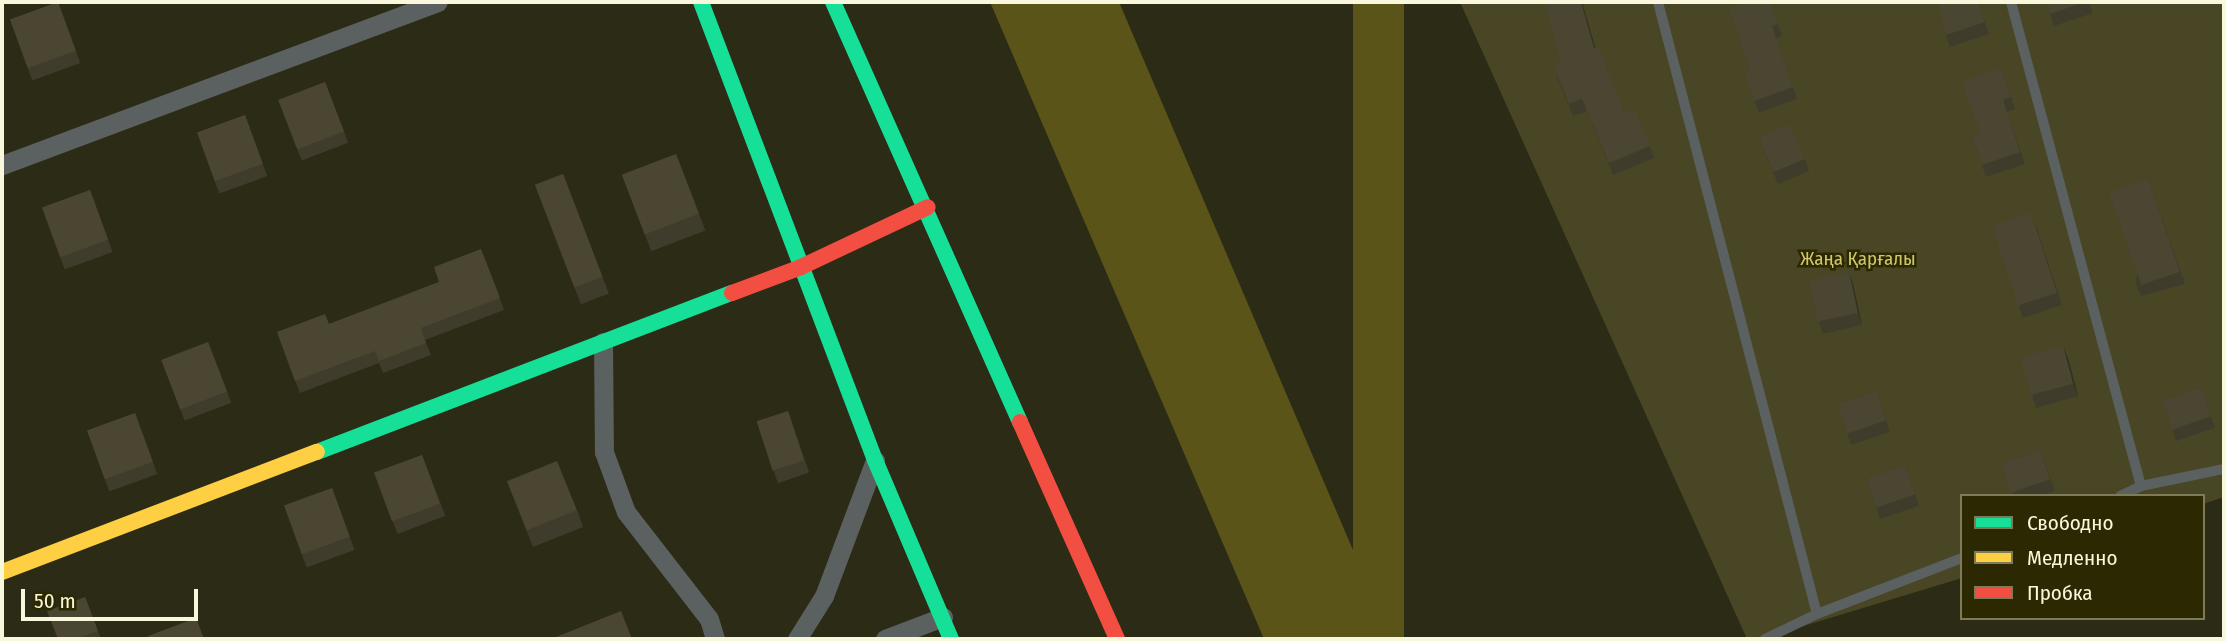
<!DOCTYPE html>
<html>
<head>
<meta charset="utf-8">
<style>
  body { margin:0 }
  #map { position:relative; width:2226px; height:641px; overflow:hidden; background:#2c2b16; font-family:"Fira Sans Condensed",sans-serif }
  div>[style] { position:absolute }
  .green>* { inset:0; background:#494625 }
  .forest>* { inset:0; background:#5a5419; transform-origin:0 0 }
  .lane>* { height:10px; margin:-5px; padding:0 5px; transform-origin:5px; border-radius:5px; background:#5a6160 }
  .street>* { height:19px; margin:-9.5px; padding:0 9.5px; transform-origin:9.5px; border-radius:9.5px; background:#5a6160 }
  .fast>* { height:16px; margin:-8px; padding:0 8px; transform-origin:8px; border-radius:8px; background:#16e098 }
  .slow>* { height:16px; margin:-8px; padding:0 8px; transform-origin:8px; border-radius:8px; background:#ffcf43 }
  .jam>* { height:16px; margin:-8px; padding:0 8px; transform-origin:8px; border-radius:8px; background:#f24e42 }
  .wall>* { inset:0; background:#403c2b; transform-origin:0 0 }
  .shaded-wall>* { inset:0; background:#343123 }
  .building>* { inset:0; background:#4a4632; transform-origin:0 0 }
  span { translate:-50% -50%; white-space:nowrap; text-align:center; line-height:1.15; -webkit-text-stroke:5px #2c2902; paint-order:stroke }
  .park-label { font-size:19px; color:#d0c76b }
  .frame { position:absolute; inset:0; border:4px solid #f9f7dc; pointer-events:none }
  .legend { position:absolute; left:1960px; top:494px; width:245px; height:126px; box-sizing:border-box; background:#2c2902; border:2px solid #7e7b59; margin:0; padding:9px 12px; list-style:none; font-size:21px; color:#f9f7dc }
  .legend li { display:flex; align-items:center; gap:14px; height:35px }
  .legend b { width:35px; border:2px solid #7e7b59 }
  .scale { position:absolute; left:21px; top:589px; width:177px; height:32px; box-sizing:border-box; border:4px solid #f9f7dc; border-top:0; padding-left:9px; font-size:21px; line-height:24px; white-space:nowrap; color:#f9f7dc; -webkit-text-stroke:5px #2c2902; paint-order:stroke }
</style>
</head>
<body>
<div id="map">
  <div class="green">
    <div style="clip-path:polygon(1460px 2px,2224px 2px,2224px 497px,2203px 504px,2203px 496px,1962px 496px,1962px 578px,1761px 639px,1747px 639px)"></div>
  </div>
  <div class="forest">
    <div style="clip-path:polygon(990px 2px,1119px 2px,1391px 639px,1264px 639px)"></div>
    <div style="left:1353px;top:2px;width:51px;height:697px"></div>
  </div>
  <div class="lane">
    <div style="left:1658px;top:2px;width:632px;rotate:75.44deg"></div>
    <div style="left:1817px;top:614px;width:155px;rotate:-21.1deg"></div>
    <div style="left:2011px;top:2px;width:501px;rotate:74.97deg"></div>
    <div style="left:2120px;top:496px;width:23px;rotate:-25deg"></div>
    <div style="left:2141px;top:486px;width:85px;rotate:-11.6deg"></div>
    <div style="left:1765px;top:639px;width:58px;rotate:-25.7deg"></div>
  </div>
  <div class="street">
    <div style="left:2px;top:165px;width:465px;rotate:-20.5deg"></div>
    <div style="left:603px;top:342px;width:110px;rotate:89.5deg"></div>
    <div style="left:604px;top:452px;width:64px;rotate:69.9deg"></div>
    <div style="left:626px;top:512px;width:135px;rotate:52.2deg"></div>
    <div style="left:709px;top:619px;width:21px;rotate:73deg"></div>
    <div style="left:797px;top:639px;width:51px;rotate:-57.9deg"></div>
    <div style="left:824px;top:596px;width:145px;rotate:-69.4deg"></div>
    <div style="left:885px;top:639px;width:62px;rotate:-20.8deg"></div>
  </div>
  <div class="fast">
    <div style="left:701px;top:2px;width:490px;rotate:69.2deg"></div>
    <div style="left:875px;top:460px;width:194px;rotate:67deg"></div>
    <div style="left:833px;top:2px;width:460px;rotate:66deg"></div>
    <div style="left:317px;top:452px;width:444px;rotate:-21deg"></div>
  </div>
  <div class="slow">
    <div style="left:2px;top:572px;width:337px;rotate:-20.9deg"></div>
  </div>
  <div class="jam">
    <div style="left:732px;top:293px;width:74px;rotate:-20.6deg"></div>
    <div style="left:801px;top:267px;width:140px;rotate:-25.3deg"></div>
    <div style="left:1020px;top:422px;width:238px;rotate:65.9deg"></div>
  </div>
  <div class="wall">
    <div style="left:58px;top:2px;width:65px;height:51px;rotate:70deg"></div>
    <div style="clip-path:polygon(1582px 2px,1595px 48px,1625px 114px,1650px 146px,1654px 158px,1613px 175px,1587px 111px,1573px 116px,1557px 77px,1561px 62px)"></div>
    <div style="clip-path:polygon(1770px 2px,1782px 36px,1776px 38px,1797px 99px,1759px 113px,1744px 72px,1750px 70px)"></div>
    <div style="clip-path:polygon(1978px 2px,1989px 34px,1950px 47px,1946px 35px)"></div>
    <div style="clip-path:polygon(2046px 2px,2089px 2px,2093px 13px,2054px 26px)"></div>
    <div style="clip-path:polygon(2001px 68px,2015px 109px,2007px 112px,2025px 164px,1986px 177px,1972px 136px,1980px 133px)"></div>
    <div style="left:325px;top:82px;width:65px;height:50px;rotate:69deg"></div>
    <div style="left:245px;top:115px;width:65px;height:51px;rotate:70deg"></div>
    <div style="clip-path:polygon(1759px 138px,1805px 159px,1809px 171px,1778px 184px)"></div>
    <div style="left:676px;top:154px;width:82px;height:58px;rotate:69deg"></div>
    <div style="left:563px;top:174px;width:128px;height:30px;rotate:69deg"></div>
    <div style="clip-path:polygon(2148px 179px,2185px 284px,2141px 296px,2136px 284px)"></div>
    <div style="left:90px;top:190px;width:66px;height:51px;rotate:70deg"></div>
    <div style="clip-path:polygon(2036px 225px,2062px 305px,2023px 318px,2019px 306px)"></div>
    <div style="clip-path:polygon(481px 249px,504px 310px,425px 340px,431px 355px,383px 373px,379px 363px,300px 393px,277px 332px,329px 324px,439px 282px)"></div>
    <div style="clip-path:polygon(1853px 284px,1862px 325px,1823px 334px,1819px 322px)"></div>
    <div style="left:208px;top:342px;width:65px;height:50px;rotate:69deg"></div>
    <div style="clip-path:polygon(2068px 358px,2078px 396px,2036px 408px,2032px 396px)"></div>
    <div style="left:2201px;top:387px;width:43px;height:41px;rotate:71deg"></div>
    <div style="left:1876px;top:391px;width:43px;height:41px;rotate:71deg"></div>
    <div style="left:788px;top:411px;width:65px;height:33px;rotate:71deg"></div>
    <div style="left:135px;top:413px;width:65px;height:51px;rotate:70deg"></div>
    <div style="clip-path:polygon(2040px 450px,2055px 491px,2040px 496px,2013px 496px,2001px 463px)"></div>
    <div style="left:422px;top:455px;width:65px;height:51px;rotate:69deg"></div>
    <div style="left:1905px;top:465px;width:43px;height:41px;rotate:71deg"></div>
    <div style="clip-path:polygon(507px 481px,577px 510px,583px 527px,533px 547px)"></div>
    <div style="left:332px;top:488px;width:66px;height:51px;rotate:70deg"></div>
    <div style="clip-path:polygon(85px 597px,101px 639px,58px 639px)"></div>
  </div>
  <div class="shaded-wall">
    <div style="clip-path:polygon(1581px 2px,1582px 2px,1599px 60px,1594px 48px)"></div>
    <div style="clip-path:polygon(1849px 272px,1853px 284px,1862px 325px,1858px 313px)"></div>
    <div style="clip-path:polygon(2063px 346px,2068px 358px,2078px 396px,2073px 384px)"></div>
  </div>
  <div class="building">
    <div style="left:58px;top:2px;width:52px;height:51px;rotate:70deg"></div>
    <div style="clip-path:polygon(1544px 2px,1581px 2px,1594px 48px,1598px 47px,1625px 114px,1635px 109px,1650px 146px,1609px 163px,1582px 99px,1569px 104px,1553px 65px,1561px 62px)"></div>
    <div style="clip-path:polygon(1748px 2px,1770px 2px,1778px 24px,1772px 26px,1793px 87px,1754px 101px,1744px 72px,1750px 70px,1729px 8px)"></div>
    <div style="clip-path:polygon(1938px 2px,1978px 2px,1985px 22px,1946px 35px)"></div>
    <div style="clip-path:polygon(2046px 2px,2085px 2px,2050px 14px)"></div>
    <div style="clip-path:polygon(2001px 68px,2011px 97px,2003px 100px,2020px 152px,1982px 165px,1972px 136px,1980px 133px,1962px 82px)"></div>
    <div style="left:325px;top:82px;width:53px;height:50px;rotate:69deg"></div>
    <div style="left:245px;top:115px;width:52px;height:51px;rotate:70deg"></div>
    <div style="left:1790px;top:124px;width:38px;height:34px;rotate:67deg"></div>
    <div style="left:676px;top:154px;width:64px;height:58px;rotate:69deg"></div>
    <div style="left:563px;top:174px;width:110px;height:30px;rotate:69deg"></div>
    <div style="left:2148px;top:179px;width:98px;height:41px;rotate:71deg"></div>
    <div style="left:90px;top:190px;width:53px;height:51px;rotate:70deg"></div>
    <div style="left:2031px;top:213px;width:84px;height:41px;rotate:72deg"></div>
    <div style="clip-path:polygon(481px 249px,500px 298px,421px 328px,426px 343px,379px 361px,375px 351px,295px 381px,277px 332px,325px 314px,329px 324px,439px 282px,434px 267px)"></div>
    <div style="left:1849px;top:272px;width:42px;height:41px;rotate:78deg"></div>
    <div style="left:208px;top:342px;width:53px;height:50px;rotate:69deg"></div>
    <div style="left:2063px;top:346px;width:39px;height:44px;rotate:75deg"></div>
    <div style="left:2201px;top:387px;width:31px;height:41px;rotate:71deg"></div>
    <div style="left:1876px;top:391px;width:31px;height:41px;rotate:71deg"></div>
    <div style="left:788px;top:411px;width:52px;height:33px;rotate:72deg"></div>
    <div style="left:135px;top:413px;width:52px;height:51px;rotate:70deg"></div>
    <div style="left:2040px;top:450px;width:31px;height:41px;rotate:71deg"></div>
    <div style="left:422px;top:455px;width:52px;height:51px;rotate:70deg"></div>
    <div style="left:557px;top:461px;width:53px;height:54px;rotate:68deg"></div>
    <div style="left:1905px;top:465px;width:31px;height:41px;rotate:71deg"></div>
    <div style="left:332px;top:488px;width:52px;height:51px;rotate:70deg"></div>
    <div style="clip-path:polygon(85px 597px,98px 631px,76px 639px,58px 639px,47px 611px)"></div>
    <div style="clip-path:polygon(621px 611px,632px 639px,551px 639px)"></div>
    <div style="clip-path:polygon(196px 618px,204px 639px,149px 639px,148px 636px)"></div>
  </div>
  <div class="park-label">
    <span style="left:1858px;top:259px">Жаңа Қарғалы</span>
  </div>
  <div class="frame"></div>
  <ul class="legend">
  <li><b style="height:9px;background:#16e098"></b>Свободно</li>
  <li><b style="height:9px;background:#ffcf43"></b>Медленно</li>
  <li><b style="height:9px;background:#f24e42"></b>Пробка</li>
  </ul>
  <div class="scale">50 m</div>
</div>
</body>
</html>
